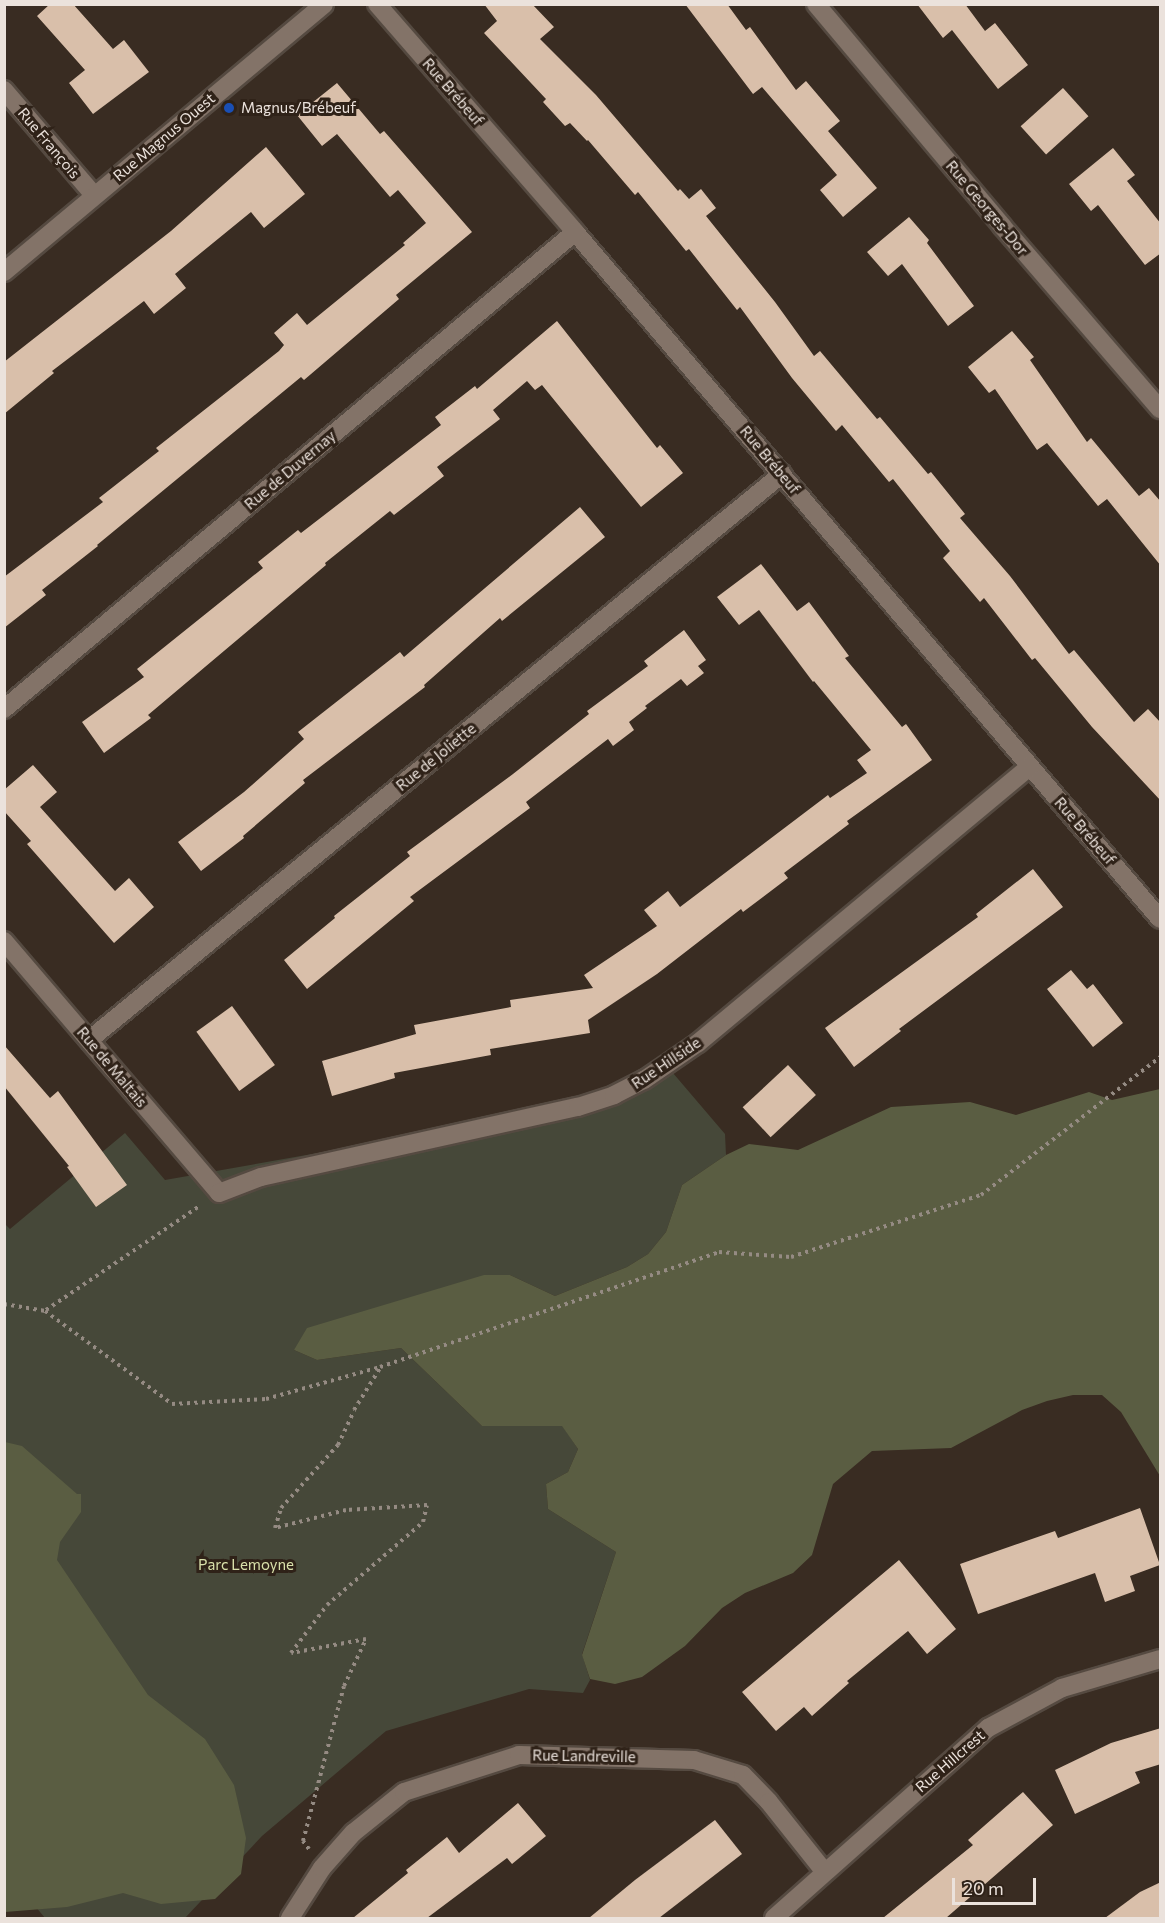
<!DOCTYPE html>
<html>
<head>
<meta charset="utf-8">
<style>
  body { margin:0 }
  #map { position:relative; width:1165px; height:1923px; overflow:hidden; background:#392c22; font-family:Commissioner,sans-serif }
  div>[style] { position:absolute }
  .green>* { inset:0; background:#464839 }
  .forest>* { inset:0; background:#5a5d42 }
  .building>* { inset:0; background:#d9bfaa; transform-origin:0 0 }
  .path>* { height:4px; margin-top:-2px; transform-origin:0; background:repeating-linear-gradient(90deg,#958b83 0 3px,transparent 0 7.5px) }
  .roads { filter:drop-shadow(2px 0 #554a41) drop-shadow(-2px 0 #554a41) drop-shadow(0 2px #554a41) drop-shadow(0 -2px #554a41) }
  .minor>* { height:18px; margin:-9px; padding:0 9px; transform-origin:9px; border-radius:9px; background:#837368 }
  .dots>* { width:16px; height:16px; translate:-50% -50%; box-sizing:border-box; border:3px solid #2f2218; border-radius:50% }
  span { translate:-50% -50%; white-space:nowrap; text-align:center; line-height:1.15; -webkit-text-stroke:6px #2f2218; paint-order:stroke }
  .street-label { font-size:15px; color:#ebe2dc }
  .poi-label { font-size:15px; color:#ebe2dc }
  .left { translate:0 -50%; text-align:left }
  .park-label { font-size:15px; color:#d9e0aa }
  .frame { position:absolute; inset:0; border:6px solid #ebe2dc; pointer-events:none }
  .scale { position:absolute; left:952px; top:1878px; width:84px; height:27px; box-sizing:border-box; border:3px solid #ebe2dc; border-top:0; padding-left:8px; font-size:18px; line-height:21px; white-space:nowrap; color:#ebe2dc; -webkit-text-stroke:4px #2f2218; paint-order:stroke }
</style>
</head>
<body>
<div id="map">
  <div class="green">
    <div style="clip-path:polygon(667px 1066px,725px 1134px,726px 1155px,682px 1185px,666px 1232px,648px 1254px,627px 1267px,555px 1296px,510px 1275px,294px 1350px,317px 1360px,401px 1348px,482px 1426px,562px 1425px,578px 1449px,568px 1472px,546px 1484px,548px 1509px,616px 1552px,582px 1654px,590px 1680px,583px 1693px,529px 1689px,386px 1731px,262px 1836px,185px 1918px,45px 1918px,5px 1870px,4px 1223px,10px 1229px,125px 1133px,165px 1180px,578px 1107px)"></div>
  </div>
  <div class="forest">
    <div style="clip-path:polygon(1160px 1089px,1160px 1476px,1121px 1412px,1102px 1395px,1073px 1395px,1047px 1401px,1022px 1410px,951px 1448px,872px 1451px,833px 1484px,812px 1555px,793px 1573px,745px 1593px,722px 1608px,685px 1646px,642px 1677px,615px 1684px,590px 1679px,582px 1655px,616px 1552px,548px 1509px,546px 1484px,568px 1472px,578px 1449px,562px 1426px,482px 1426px,401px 1348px,317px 1360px,294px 1350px,307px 1328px,484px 1275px,510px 1275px,555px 1296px,627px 1267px,648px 1254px,666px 1232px,682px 1185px,726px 1155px,749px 1144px,798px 1150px,891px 1107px,970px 1102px,1016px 1115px,1089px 1092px,1112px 1100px)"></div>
    <div style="clip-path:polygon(5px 1442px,22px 1446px,77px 1494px,81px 1494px,81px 1512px,60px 1542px,57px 1560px,148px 1695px,205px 1739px,234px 1785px,246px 1838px,241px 1874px,215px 1899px,161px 1904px,123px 1893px,67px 1907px,5px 1912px)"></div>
  </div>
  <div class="building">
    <div style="clip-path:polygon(50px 4px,73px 4px,113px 49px,124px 40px,149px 72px,93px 114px,69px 83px,85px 70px,37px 16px)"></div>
    <div style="clip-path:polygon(484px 4px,532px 4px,554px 27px,540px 39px,596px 95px,678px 191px,680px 189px,689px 199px,701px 189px,716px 208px,706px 216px,775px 302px,814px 356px,820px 351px,877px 419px,880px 417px,928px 474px,931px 472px,965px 514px,960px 518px,1010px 576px,1069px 654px,1074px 650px,1134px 722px,1148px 709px,1161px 723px,1161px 801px,1092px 727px,1035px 658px,1032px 660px,984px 598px,980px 602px,943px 558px,950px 551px,893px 479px,889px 482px,842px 425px,836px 431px,792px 378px,740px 307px,737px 310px,689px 249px,686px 251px,638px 192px,635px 195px,588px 140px,587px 141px,570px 123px,565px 126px,543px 102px,546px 99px,484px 33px,497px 21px)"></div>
    <div style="clip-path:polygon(685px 4px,727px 4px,746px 30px,750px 27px,796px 90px,806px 81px,840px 121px,828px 131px,877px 188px,843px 217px,820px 190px,837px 175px,762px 87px,753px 94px)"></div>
    <div style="clip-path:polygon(917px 4px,965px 4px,985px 31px,995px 23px,1028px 65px,998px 89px,952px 30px,943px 38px)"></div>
    <div style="clip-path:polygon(337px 83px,380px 134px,384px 131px,472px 232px,396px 295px,399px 299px,304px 380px,301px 377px,97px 545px,98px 546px,42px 590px,46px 595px,4px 628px,4px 577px,103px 502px,99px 498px,159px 451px,156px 448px,279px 351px,284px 345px,274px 333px,297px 313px,307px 325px,405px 245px,403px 243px,426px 223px,398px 190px,390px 197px,337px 134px,322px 146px,297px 115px)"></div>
    <div style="left:1063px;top:88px;width:38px;height:57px;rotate:48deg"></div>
    <div style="clip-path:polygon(266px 147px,305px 194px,264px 228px,251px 212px,175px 274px,186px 288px,154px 314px,144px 301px,52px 371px,54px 373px,4px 414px,4px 362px,171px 231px)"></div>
    <div style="clip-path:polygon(1113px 148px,1135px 175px,1127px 181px,1161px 224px,1161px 253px,1145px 265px,1098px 205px,1091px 211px,1069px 184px)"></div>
    <div style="clip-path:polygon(909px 217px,929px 240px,927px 243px,974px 306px,948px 326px,902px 264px,888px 276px,867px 252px)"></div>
    <div style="clip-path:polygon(557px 321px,657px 448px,660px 445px,683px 473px,641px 507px,542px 385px,535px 390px,527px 381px,493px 410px,500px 419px,437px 467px,444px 476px,394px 515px,390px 511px,325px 563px,326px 565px,148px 715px,151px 718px,104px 753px,82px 722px,144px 677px,137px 669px,263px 568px,258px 562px,298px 530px,301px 533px,441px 425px,435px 417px,475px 386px,477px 389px)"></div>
    <div style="clip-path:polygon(1012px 331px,1034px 357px,1030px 360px,1087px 442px,1091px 438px,1139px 496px,1149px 488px,1161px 502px,1161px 566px,1107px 499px,1098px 506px,1047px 443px,1037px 450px,995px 389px,989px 393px,968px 367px)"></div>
    <div style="clip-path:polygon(580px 507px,605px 537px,502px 621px,500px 618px,424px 685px,425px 687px,303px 780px,305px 783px,243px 836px,244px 838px,201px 871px,178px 842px,244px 792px,304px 739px,298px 732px,400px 652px,404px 657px)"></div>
    <div style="clip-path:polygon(761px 564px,797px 611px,809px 602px,849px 656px,845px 658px,902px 727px,906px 724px,932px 760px,847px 821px,849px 824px,784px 873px,788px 878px,743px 912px,741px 909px,657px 974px,588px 1020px,590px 1033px,490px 1049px,491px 1055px,394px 1073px,395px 1078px,332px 1096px,322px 1061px,416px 1034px,414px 1025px,511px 1007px,510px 1000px,593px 988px,584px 975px,657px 926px,644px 910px,668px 891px,680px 907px,828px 795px,830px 798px,867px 773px,857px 760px,871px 750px,814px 681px,813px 682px,759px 610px,739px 625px,717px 597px)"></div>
    <div style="clip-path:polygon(684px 630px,706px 660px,698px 666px,704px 673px,687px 686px,681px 679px,645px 706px,647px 708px,629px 722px,634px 730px,613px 746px,608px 739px,526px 802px,530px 808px,410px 897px,414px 901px,307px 989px,284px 960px,335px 918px,334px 916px,410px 856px,407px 852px,513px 774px,589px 714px,587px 711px,648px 666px,644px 661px)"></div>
    <div style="clip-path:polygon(33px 765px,57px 792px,40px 807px,115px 891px,129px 878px,154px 907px,114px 943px,27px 844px,31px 841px,4px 811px,4px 790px)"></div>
    <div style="clip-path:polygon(1033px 869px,1063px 907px,899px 1029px,901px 1031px,854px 1067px,825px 1028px,978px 917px,976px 914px)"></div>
    <div style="clip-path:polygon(1071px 970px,1087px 989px,1093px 984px,1123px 1023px,1093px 1047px,1047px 989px)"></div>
    <div style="left:232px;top:1006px;width:73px;height:44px;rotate:54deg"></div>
    <div style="clip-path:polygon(4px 1045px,50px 1098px,58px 1091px,127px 1185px,96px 1207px,67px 1167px,69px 1166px,4px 1086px)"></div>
    <div style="left:788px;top:1065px;width:41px;height:62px;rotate:47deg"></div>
    <div style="clip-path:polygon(1140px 1508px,1160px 1565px,1130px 1576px,1135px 1591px,1105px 1602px,1095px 1573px,978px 1614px,960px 1564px,1055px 1531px,1058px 1538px)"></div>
    <div style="clip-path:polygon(899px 1560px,956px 1629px,927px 1654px,908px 1631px,847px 1681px,849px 1683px,812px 1716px,804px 1707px,776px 1731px,742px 1692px)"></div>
    <div style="clip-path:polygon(1161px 1728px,1161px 1764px,1135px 1772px,1140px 1783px,1075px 1814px,1055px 1770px,1111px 1743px)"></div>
    <div style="clip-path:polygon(1023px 1792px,1053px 1825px,946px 1918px,883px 1918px,973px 1845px,968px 1840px)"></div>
    <div style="clip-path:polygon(518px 1803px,546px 1836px,512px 1864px,507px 1858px,427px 1918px,353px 1918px,408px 1873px,406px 1870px,447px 1837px,459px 1853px)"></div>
    <div style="clip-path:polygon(715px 1820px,742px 1854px,659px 1918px,589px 1918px,635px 1880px)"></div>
    <div style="clip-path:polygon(1161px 1882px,1161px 1918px,1105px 1918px,1140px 1892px)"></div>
  </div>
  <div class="path">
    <div style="left:4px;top:1304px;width:42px;rotate:9.7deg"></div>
    <div style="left:45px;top:1311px;width:157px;rotate:36.2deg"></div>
    <div style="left:172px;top:1404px;width:94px;rotate:-3deg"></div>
    <div style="left:266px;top:1399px;width:118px;rotate:-15.7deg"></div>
    <div style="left:380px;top:1367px;width:358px;rotate:-18.7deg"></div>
    <div style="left:719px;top:1252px;width:72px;rotate:4deg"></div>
    <div style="left:791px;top:1257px;width:200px;rotate:-18.1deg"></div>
    <div style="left:981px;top:1195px;width:226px;rotate:-37.6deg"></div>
    <div style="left:46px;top:1310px;width:187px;rotate:-34.1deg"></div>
    <div style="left:309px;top:1849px;width:10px;rotate:-127deg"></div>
    <div style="left:303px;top:1841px;width:160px;rotate:-75.2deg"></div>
    <div style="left:344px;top:1686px;width:52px;rotate:-64.9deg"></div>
    <div style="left:366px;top:1639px;width:76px;rotate:169.4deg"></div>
    <div style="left:291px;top:1653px;width:60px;rotate:-53.1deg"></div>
    <div style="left:327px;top:1605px;width:127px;rotate:-40.8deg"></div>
    <div style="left:423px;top:1522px;width:17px;rotate:-77deg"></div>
    <div style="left:427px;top:1505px;width:81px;rotate:176.5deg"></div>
    <div style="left:346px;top:1510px;width:73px;rotate:165.8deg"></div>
    <div style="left:275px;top:1528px;width:21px;rotate:-73deg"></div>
    <div style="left:281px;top:1508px;width:85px;rotate:-47.9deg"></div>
    <div style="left:338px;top:1445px;width:38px;rotate:-65deg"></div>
    <div style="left:354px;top:1410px;width:49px;rotate:-58.2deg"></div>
  </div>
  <div class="roads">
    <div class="minor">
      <div style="left:377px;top:4px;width:302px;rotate:49deg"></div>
      <div style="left:575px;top:232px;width:902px;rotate:49.58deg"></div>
      <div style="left:816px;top:4px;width:290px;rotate:50deg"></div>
      <div style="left:1002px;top:226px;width:242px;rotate:49.2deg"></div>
      <div style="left:4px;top:90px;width:138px;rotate:49.4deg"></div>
      <div style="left:4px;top:272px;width:417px;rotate:-39.9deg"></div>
      <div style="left:4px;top:709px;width:744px;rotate:-39.87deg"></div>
      <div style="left:4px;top:941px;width:331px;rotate:49.5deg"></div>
      <div style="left:219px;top:1193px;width:45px;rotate:-20.9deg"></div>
      <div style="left:261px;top:1177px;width:325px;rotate:-12.5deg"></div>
      <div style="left:578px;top:1107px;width:38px;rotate:-18deg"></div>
      <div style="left:614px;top:1095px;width:34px;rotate:-27deg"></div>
      <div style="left:644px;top:1080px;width:65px;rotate:-34.4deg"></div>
      <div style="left:698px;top:1043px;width:432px;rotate:-39.8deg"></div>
      <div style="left:89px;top:1040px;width:895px;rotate:-39.24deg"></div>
      <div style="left:290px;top:1918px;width:59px;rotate:-57.4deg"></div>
      <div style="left:322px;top:1868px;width:47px;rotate:-48.5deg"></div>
      <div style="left:353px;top:1833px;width:65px;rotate:-38.8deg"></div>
      <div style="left:404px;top:1792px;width:121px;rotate:-17.8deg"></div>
      <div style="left:519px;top:1755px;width:175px;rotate:1.6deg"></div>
      <div style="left:694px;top:1760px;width:51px;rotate:17deg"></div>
      <div style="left:743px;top:1775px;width:37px;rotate:46deg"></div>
      <div style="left:769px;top:1802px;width:88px;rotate:51.4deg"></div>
      <div style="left:774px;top:1918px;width:286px;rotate:-41.6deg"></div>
      <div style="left:988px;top:1728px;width:84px;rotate:-28.4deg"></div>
      <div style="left:1062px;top:1688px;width:102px;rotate:-16.5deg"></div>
    </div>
  </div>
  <div class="dots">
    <div style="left:229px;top:108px;background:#1a4fb4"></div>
  </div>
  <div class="street-label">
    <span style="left:453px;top:92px;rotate:49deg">Rue Brébeuf</span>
    <span style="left:164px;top:137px;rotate:-40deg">Rue Magnus Ouest</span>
    <span style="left:49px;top:143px;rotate:50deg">Rue François</span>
    <span style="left:987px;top:208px;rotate:50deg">Rue Georges-Dor</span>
    <span style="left:770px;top:460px;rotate:50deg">Rue Brébeuf</span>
    <span style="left:290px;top:470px;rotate:-40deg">Rue de Duvernay</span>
    <span style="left:436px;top:757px;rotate:-39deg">Rue de Joliette</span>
    <span style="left:1085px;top:831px;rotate:49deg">Rue Brébeuf</span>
    <span style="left:666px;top:1063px;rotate:-34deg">Rue Hillside</span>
    <span style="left:112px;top:1067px;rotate:50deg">Rue de Maltais</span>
    <span style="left:584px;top:1756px;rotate:1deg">Rue Landreville</span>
    <span style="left:950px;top:1761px;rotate:-41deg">Rue Hillcrest</span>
  </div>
  <div class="poi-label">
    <span class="left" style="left:241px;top:108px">Magnus/Brébeuf</span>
  </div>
  <div class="park-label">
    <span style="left:246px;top:1565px">Parc Lemoyne</span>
  </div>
  <div class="frame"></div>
  <div class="scale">20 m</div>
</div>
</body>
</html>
